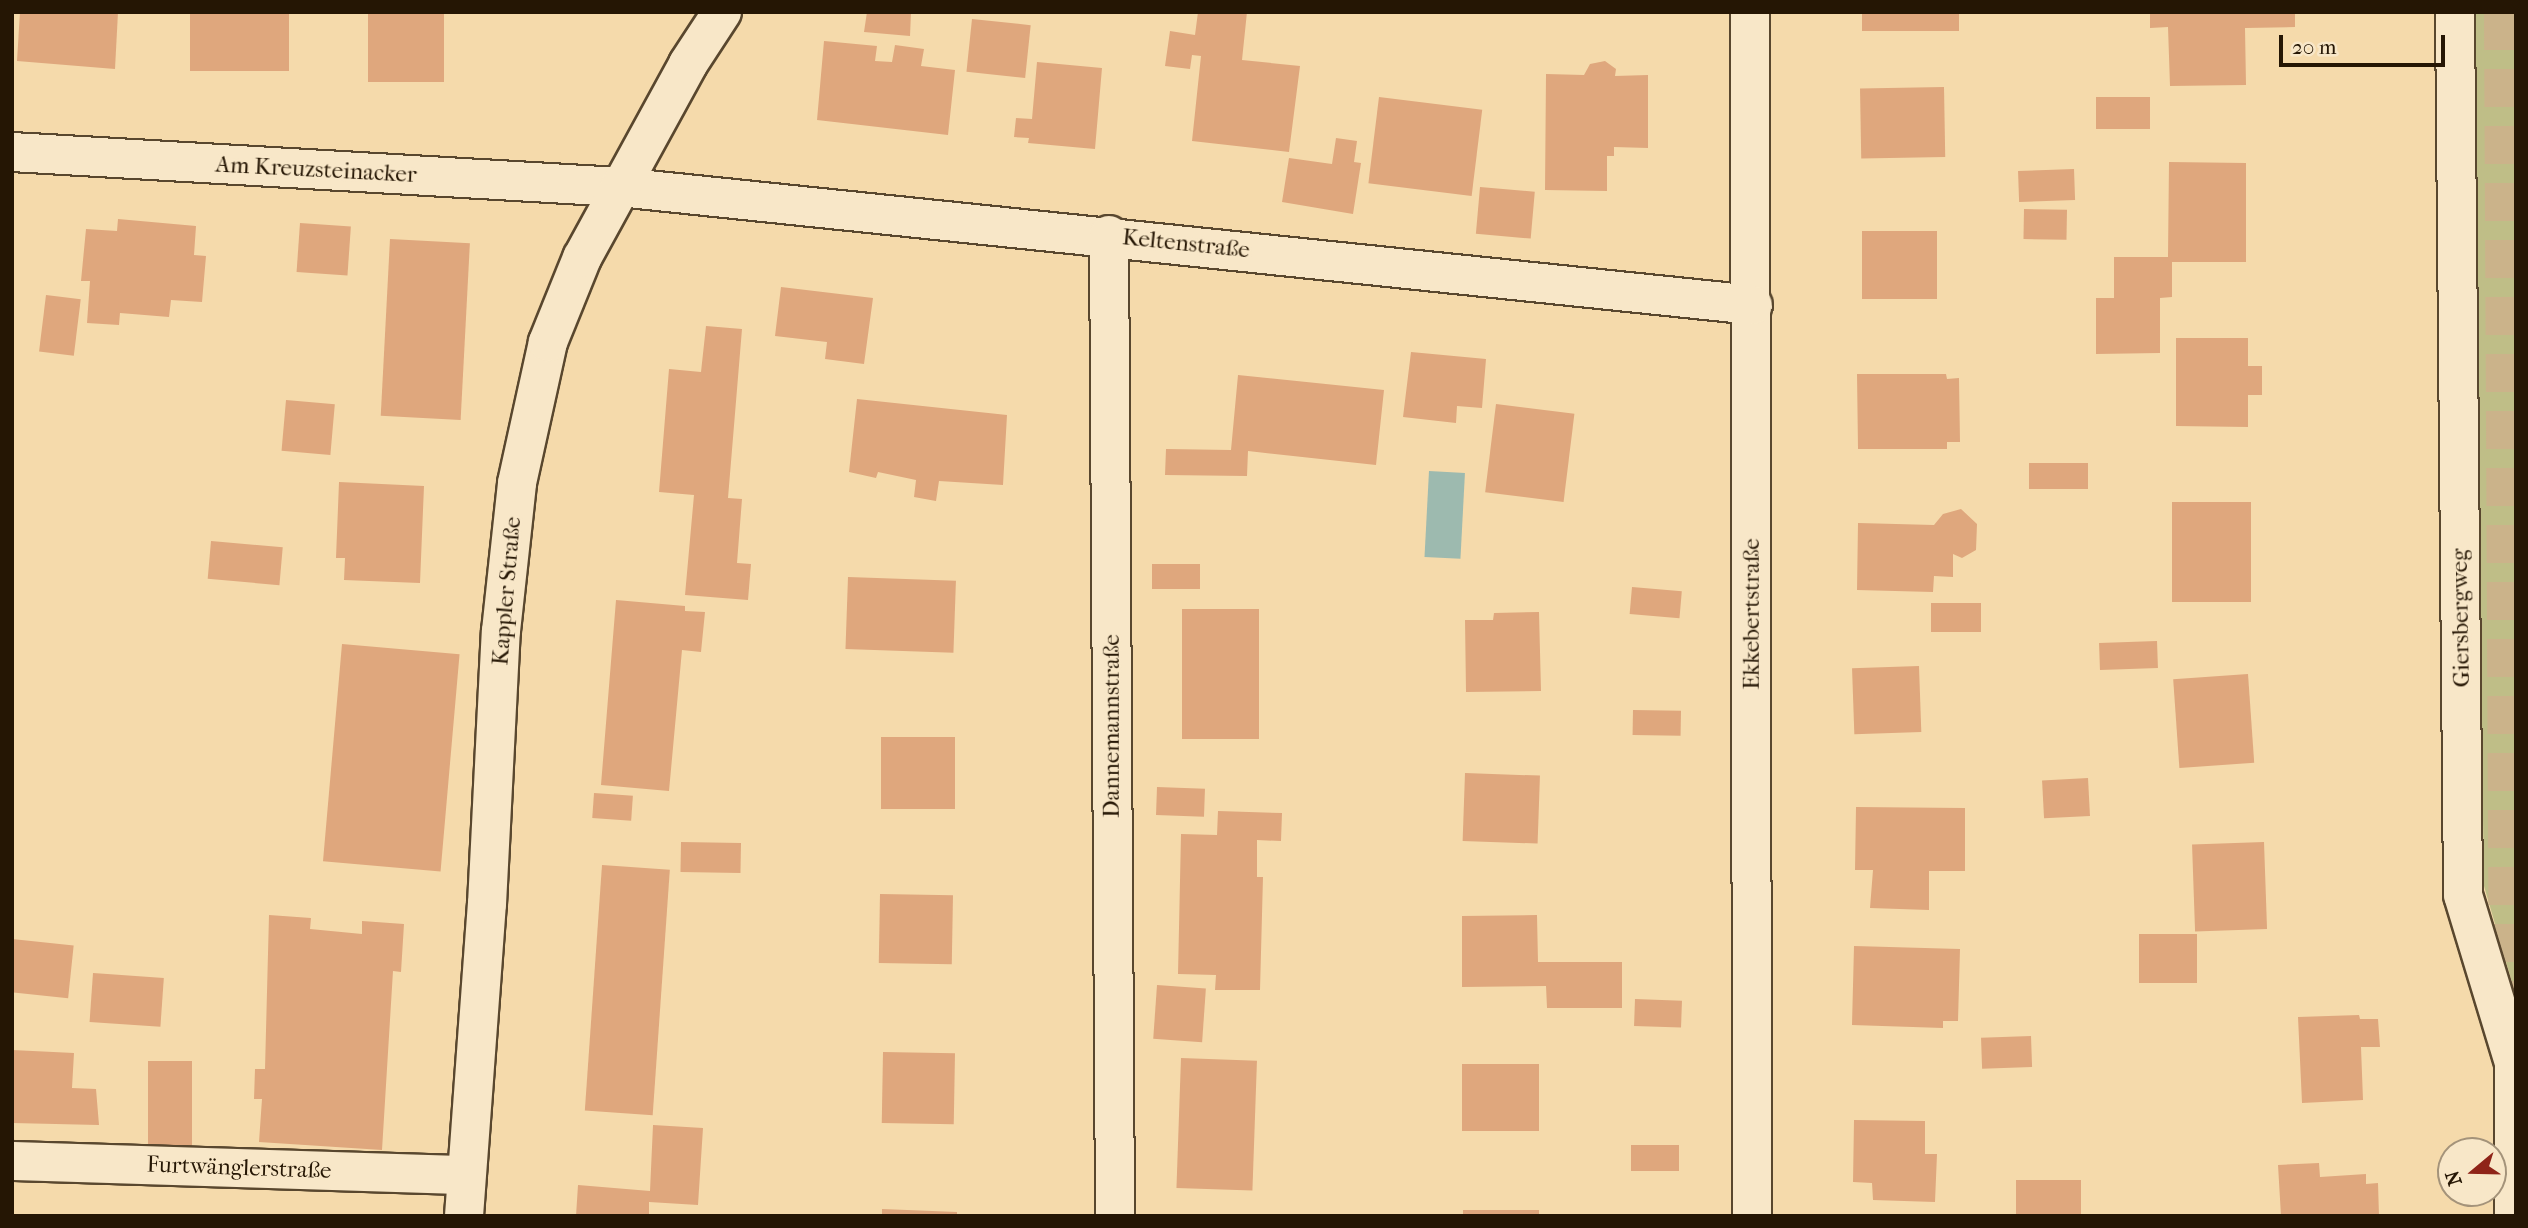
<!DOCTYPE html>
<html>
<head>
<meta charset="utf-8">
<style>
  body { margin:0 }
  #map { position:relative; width:2528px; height:1228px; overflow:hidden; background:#f5daab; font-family:"IM FELL French Canon",serif }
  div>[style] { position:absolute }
  .green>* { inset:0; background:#bfbe87 }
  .water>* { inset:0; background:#9dbaaf; transform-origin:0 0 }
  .building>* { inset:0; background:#dfa77d; transform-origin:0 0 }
  .highway-tunnel>* { height:38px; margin-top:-19px; transform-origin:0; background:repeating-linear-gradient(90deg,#cbb38a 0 38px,transparent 0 57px) }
  .roads { filter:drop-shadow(2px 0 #59472e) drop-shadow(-2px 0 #59472e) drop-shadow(0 2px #59472e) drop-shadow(0 -2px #59472e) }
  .minor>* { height:38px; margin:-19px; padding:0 19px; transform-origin:19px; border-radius:19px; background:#f8e7c8 }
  span { translate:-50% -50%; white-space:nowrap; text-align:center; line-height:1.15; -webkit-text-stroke:5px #f8e7c8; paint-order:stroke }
  .street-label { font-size:23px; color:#251604 }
  .frame { position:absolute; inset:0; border:14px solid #251604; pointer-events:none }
  .north { position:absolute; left:2437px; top:1137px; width:70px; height:70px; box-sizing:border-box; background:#f8e7c8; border:2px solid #a4937a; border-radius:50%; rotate:251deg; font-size:19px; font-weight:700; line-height:28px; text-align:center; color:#251604 }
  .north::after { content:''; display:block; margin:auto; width:24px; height:32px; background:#8f2418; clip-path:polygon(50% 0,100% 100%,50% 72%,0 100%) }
  .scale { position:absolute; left:2279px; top:35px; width:166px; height:32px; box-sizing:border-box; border:4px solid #251604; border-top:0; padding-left:9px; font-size:21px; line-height:24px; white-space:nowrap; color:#251604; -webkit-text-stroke:5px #f8e7c8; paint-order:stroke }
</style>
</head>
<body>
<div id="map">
  <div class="green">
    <div style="clip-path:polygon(2471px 12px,2516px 12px,2516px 996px,2484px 886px)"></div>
  </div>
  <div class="water">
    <div style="left:1429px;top:471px;width:36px;height:86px;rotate:3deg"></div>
  </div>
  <div class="building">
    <div style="clip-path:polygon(20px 12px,118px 12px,115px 69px,17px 61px)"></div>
    <div style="left:190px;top:12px;width:99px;height:59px"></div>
    <div style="left:368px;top:12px;width:76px;height:70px"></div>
    <div style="clip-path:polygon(867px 12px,911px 12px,910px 36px,864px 32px)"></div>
    <div style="clip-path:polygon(1198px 12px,1247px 12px,1242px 60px,1300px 66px,1289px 152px,1192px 141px,1201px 56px,1192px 55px,1190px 69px,1165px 66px,1170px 31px,1195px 35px)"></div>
    <div style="left:1862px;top:12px;width:97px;height:19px"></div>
    <div style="clip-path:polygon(2150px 12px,2295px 12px,2295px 27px,2245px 28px,2246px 85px,2170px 86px,2168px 27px,2150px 28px)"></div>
    <div style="left:972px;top:19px;width:59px;height:53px;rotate:6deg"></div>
    <div style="clip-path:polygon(824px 41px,877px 46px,875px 61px,892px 62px,895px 45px,924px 49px,921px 66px,955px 70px,948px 135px,817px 120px)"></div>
    <div style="clip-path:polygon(1605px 61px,1616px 69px,1615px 76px,1648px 75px,1648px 148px,1614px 147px,1614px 156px,1607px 156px,1607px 191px,1545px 190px,1546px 74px,1584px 75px,1590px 64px)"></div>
    <div style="clip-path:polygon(1037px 62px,1102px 68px,1095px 149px,1028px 143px,1029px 138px,1014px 137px,1016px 118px,1032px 119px)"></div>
    <div style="left:1944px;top:87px;width:70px;height:84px;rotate:89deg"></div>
    <div style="left:1379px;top:97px;width:104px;height:87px;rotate:7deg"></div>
    <div style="left:2096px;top:97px;width:54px;height:32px"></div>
    <div style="clip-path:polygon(1336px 138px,1357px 141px,1354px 162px,1361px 163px,1353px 214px,1282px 202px,1289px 158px,1332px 164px)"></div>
    <div style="clip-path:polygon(2169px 162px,2246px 163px,2246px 262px,2172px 262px,2172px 297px,2160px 298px,2160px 353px,2096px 354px,2096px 298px,2114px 298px,2114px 257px,2168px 257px)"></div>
    <div style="left:2074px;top:169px;width:31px;height:56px;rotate:88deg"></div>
    <div style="left:1480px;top:187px;width:55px;height:47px;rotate:5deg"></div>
    <div style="left:2024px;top:209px;width:43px;height:30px;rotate:1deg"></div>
    <div style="clip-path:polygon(118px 219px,196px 226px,194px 255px,206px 256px,202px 302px,171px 300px,169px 317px,120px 313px,119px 325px,87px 323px,90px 281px,81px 281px,86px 229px,117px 231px)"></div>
    <div style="left:300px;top:223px;width:51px;height:49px;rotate:4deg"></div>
    <div style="left:1862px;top:231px;width:75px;height:68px"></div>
    <div style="left:390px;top:239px;width:80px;height:177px;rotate:3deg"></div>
    <div style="clip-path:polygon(781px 287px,873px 298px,864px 364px,825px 359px,827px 342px,775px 336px)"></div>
    <div style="left:46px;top:295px;width:35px;height:57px;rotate:7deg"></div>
    <div style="clip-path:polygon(706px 326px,742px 329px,728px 498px,742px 499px,737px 563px,751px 564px,748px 600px,685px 595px,694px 495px,659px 492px,669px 369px,701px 372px)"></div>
    <div style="clip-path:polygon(2176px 338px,2248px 338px,2248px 366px,2262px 366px,2262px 395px,2248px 395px,2248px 427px,2176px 426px)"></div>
    <div style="clip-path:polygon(1411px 352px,1486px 359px,1482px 408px,1457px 406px,1456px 423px,1403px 417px)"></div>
    <div style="clip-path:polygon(1857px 374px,1946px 374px,1947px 379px,1959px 378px,1960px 442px,1947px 442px,1947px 449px,1858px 449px)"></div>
    <div style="clip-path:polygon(1238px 375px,1384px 390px,1376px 465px,1248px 451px,1247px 476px,1165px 475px,1166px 449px,1231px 450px)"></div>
    <div style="clip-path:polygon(857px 399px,1007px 415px,1003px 485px,939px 481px,936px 501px,914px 497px,916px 480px,878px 472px,876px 478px,849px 472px)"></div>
    <div style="left:286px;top:400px;width:49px;height:51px;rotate:5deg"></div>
    <div style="left:1496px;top:404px;width:79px;height:89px;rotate:7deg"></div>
    <div style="left:2029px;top:463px;width:59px;height:26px"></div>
    <div style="clip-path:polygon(339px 482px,424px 486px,420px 583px,344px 580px,345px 558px,336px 558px)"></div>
    <div style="left:2172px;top:502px;width:79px;height:100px"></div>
    <div style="clip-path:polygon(1961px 509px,1977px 524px,1976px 550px,1962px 558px,1953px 554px,1953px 577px,1934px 576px,1933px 592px,1857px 590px,1858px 523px,1934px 525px,1943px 514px)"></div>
    <div style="left:211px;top:541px;width:72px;height:38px;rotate:5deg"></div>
    <div style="left:1200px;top:564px;width:25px;height:48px;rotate:90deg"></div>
    <div style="left:848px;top:577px;width:108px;height:72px;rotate:2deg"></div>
    <div style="left:1632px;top:587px;width:50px;height:27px;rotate:5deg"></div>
    <div style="clip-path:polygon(616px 600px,685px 606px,685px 611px,705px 612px,701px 652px,682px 650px,669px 791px,601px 785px)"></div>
    <div style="left:1931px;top:603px;width:50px;height:29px"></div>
    <div style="left:1182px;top:609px;width:77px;height:130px"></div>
    <div style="clip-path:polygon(1539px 612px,1541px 691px,1466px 692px,1465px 620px,1493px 620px,1494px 613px)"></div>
    <div style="left:2157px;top:641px;width:27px;height:58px;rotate:88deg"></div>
    <div style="left:342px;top:644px;width:118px;height:218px;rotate:5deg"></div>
    <div style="left:1919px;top:666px;width:66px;height:67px;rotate:88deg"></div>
    <div style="left:2248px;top:674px;width:89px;height:75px;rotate:86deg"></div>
    <div style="left:1633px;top:710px;width:48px;height:25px;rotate:1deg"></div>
    <div style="left:881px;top:737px;width:74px;height:72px"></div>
    <div style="left:1465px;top:773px;width:75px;height:68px;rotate:2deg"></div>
    <div style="left:2088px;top:778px;width:38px;height:46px;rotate:87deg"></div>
    <div style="left:1157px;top:787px;width:48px;height:28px;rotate:2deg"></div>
    <div style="left:594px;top:793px;width:39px;height:25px;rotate:4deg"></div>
    <div style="clip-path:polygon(1856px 807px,1965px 808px,1965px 871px,1929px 871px,1929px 910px,1870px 908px,1873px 870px,1855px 870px)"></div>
    <div style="clip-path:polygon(1218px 811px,1282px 813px,1281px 841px,1257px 840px,1257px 877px,1263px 877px,1260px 990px,1215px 990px,1216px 975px,1178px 974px,1181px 834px,1217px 835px)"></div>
    <div style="left:681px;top:842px;width:60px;height:30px;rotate:1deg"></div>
    <div style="left:2264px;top:842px;width:87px;height:72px;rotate:88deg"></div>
    <div style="left:602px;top:865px;width:68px;height:246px;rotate:4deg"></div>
    <div style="left:880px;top:894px;width:73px;height:69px;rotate:1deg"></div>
    <div style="clip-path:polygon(269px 915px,311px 918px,310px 929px,362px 934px,362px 921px,404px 924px,401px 972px,393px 971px,382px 1150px,259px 1142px,262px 1099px,254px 1099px,255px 1069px,265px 1069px)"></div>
    <div style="clip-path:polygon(1537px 915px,1538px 962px,1622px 962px,1622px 1008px,1547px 1008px,1546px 986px,1462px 987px,1462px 916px)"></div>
    <div style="left:2139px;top:934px;width:58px;height:49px"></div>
    <div style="left:12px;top:939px;width:62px;height:53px;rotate:6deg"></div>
    <div style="clip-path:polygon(1854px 946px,1960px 949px,1958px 1021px,1943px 1021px,1943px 1028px,1852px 1025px)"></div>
    <div style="left:93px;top:973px;width:71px;height:49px;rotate:4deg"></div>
    <div style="left:1157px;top:985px;width:49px;height:54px;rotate:4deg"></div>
    <div style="left:1635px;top:999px;width:47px;height:27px;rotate:2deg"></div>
    <div style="clip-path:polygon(2359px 1015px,2360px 1019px,2378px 1019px,2380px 1047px,2361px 1047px,2363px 1100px,2302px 1103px,2298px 1017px)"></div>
    <div style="left:2031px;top:1036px;width:31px;height:50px;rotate:88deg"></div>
    <div style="clip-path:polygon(12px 1050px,74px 1053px,72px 1088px,96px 1089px,99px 1125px,12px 1123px)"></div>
    <div style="left:883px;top:1052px;width:72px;height:71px;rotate:1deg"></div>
    <div style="left:1181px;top:1058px;width:76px;height:130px;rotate:2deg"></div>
    <div style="left:148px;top:1061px;width:44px;height:87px"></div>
    <div style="left:1462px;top:1064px;width:77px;height:67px"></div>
    <div style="clip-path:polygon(1854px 1120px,1925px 1121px,1925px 1154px,1937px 1154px,1935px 1202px,1873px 1200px,1872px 1183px,1853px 1182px)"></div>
    <div style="clip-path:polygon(653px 1125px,703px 1128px,698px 1205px,649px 1202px,649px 1216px,576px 1216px,578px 1185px,650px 1191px)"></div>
    <div style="left:1679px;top:1145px;width:26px;height:48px;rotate:90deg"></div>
    <div style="clip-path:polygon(2319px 1163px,2320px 1177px,2366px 1174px,2366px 1184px,2378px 1183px,2379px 1216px,2281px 1216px,2278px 1165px)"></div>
    <div style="left:2016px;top:1180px;width:65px;height:36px"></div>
    <div style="clip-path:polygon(882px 1209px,957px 1212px,957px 1216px,882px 1216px)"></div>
    <div style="left:1463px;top:1210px;width:76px;height:6px"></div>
  </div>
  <div class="highway-tunnel">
    <div style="left:2503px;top:12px;width:1017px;rotate:89.72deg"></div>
  </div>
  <div class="roads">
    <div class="minor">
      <div style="left:1750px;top:12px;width:1204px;rotate:89.9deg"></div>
      <div style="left:2455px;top:12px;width:883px;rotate:89.48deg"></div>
      <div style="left:2463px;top:895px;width:176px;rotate:73.1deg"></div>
      <div style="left:2514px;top:1063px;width:153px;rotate:90deg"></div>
      <div style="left:12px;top:152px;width:608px;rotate:3.3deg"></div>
      <div style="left:619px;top:187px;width:1140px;rotate:5.94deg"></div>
      <div style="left:1109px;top:235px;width:981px;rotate:89.65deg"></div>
      <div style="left:12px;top:1161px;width:453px;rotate:1.8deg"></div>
      <div style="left:464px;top:1216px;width:313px;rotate:-85.8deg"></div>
      <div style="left:487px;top:904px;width:273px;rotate:-87.1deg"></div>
      <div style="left:501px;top:631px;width:149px;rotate:-83.8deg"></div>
      <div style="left:517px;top:483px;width:144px;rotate:-77.6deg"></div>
      <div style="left:548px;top:342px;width:91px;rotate:-68deg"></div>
      <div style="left:582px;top:258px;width:221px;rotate:-61.3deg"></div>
      <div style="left:688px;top:64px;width:62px;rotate:-56.8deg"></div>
    </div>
  </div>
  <div class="street-label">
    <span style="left:316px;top:170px;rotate:3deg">Am Kreuzsteinacker</span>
    <span style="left:1186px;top:244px;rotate:6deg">Keltenstraße</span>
    <span style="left:507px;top:591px;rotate:-85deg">Kappler Straße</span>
    <span style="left:1752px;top:614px;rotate:-90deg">Ekkebertstraße</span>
    <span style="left:2461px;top:618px;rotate:-91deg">Giersbergweg</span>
    <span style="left:1112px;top:726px;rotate:-90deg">Dannemannstraße</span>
    <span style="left:239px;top:1168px;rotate:2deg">Furtwänglerstraße</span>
  </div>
  <div class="frame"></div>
  <div class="north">N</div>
  <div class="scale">20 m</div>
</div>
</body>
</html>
